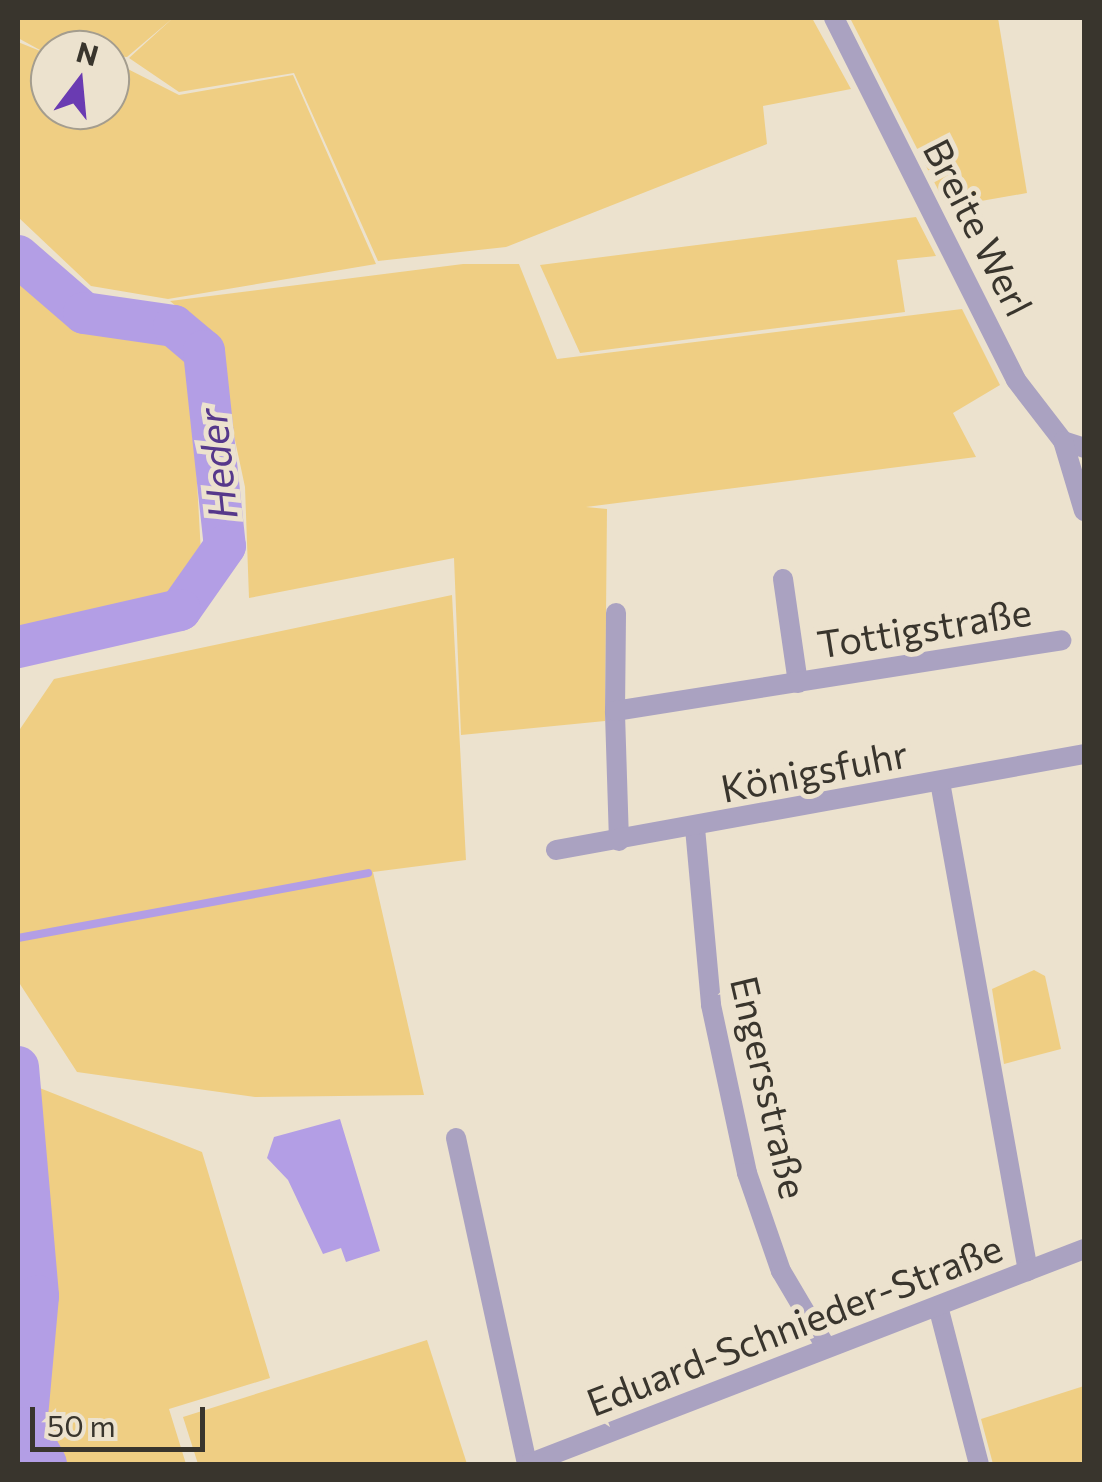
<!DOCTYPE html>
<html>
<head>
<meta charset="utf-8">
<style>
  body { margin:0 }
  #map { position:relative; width:1102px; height:1482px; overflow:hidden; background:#ece2ce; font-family:Commissioner,sans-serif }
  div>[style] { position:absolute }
  .green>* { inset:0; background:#efce83 }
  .water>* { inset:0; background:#b39ee5 }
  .stream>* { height:8px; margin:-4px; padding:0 4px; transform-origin:4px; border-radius:4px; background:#b39ee5 }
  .river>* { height:42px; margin:-21px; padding:0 21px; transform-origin:21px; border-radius:21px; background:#b39ee5 }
  .street>* { height:20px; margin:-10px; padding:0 10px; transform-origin:10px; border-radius:10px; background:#aaa2c1 }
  span { translate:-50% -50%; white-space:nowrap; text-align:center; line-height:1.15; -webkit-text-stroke:10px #ece2ce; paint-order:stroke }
  .street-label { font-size:38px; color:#39352d }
  .water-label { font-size:40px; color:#56388b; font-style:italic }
  .frame { position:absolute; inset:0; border:20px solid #39352d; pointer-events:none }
  .north { position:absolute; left:30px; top:30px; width:100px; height:100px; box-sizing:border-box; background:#ece2ce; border:2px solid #a49d8e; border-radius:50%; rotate:16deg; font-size:28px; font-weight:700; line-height:40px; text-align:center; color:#39352d }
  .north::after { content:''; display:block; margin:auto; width:35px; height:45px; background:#6a3bb2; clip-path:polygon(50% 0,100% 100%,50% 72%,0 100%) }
  .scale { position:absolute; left:30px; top:1407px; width:175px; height:45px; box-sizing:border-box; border:5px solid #39352d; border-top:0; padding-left:12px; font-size:30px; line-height:35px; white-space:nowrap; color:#39352d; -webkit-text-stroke:8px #ece2ce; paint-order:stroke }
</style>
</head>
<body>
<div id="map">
  <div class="green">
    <div style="clip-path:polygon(18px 18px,812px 18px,851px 89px,763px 106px,767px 144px,506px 247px,378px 261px,294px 73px,179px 92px,129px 58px,173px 18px,127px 57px,40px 50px,18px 38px)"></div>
    <div style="clip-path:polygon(850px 18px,998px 18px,1027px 193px,947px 207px)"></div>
    <div style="clip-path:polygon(18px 42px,50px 55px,50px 110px,110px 110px,110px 60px,179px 95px,293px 75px,376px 264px,168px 299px,91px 286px,18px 217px)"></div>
    <div style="clip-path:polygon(916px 217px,936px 256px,897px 260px,905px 312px,580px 353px,540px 265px)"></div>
    <div style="clip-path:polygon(463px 264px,519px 264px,557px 359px,962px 309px,1000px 385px,953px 413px,976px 457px,586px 507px,607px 509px,605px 721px,461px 735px,454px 558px,249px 598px,245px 487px,213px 337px,170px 301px)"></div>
    <div style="clip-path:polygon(18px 273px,79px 324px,168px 335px,190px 357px,202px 571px,169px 597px,18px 633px)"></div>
    <div style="clip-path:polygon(452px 595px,466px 860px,373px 872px,424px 1095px,255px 1097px,77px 1072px,18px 981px,18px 732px,54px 679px)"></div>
    <div style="clip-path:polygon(1034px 970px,1045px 976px,1061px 1049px,1004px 1064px,992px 989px)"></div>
    <div style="clip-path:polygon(32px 1085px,202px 1152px,270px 1378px,169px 1409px,186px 1464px,60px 1464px,31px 1421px,48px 1302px)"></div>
    <div style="clip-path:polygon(18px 1250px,27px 1299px,18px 1401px)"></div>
    <div style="clip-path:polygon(427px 1340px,467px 1464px,198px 1464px,183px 1417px)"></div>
    <div style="clip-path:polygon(1084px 1386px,1084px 1464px,993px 1464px,981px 1419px)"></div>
  </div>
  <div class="water">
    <div style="clip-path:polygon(340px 1119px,380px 1251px,346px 1262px,341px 1248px,323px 1254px,288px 1180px,267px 1158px,274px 1137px)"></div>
  </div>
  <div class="stream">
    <div style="left:18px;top:938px;width:356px;rotate:-10.5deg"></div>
    <div style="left:21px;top:1464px;width:25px;rotate:-64deg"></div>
  </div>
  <div class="river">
    <div style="left:18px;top:256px;width:87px;rotate:40.8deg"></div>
    <div style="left:84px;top:313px;width:91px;rotate:8.2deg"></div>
    <div style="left:174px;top:326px;width:39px;rotate:40deg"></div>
    <div style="left:204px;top:351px;width:196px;rotate:83.9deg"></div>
    <div style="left:225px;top:546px;width:78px;rotate:125.1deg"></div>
    <div style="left:180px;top:610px;width:166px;rotate:167.1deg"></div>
    <div style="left:18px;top:1067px;width:230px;rotate:85deg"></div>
    <div style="left:38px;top:1296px;width:133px;rotate:95.2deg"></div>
    <div style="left:26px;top:1428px;width:41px;rotate:60.9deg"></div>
  </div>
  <div class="street">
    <div style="left:834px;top:18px;width:405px;rotate:63.3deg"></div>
    <div style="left:1016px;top:380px;width:77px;rotate:52.4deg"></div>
    <div style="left:1063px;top:441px;width:22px;rotate:18deg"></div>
    <div style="left:1063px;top:441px;width:73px;rotate:73.3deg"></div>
    <div style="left:783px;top:579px;width:105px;rotate:81.8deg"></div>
    <div style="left:615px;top:711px;width:98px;rotate:-89.4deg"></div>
    <div style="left:940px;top:782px;width:497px;rotate:79.8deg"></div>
    <div style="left:695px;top:828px;width:178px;rotate:84.8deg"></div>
    <div style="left:711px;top:1005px;width:172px;rotate:77.9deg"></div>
    <div style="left:747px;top:1173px;width:104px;rotate:70.9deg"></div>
    <div style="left:781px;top:1271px;width:88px;rotate:59.4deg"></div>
    <div style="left:619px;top:841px;width:130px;rotate:-91.8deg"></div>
    <div style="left:615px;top:711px;width:452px;rotate:-9deg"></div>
    <div style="left:556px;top:850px;width:537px;rotate:-10.3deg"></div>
    <div style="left:456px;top:1138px;width:334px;rotate:77.7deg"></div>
    <div style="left:938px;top:1306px;width:163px;rotate:75.5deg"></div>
    <div style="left:528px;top:1464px;width:596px;rotate:-21.14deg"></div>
  </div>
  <div class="street-label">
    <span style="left:979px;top:227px;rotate:63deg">Breite Werl</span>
    <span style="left:924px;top:627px;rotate:-9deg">Tottigstraße</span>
    <span style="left:814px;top:770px;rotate:-11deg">Königsfuhr</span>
    <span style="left:770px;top:1087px;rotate:77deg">Engersstraße</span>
    <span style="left:794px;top:1324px;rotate:-21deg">Eduard-Schnieder-Straße</span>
  </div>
  <div class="water-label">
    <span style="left:216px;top:464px;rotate:-96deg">Heder</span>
  </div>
  <div class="frame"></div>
  <div class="north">N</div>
  <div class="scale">50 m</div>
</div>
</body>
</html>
